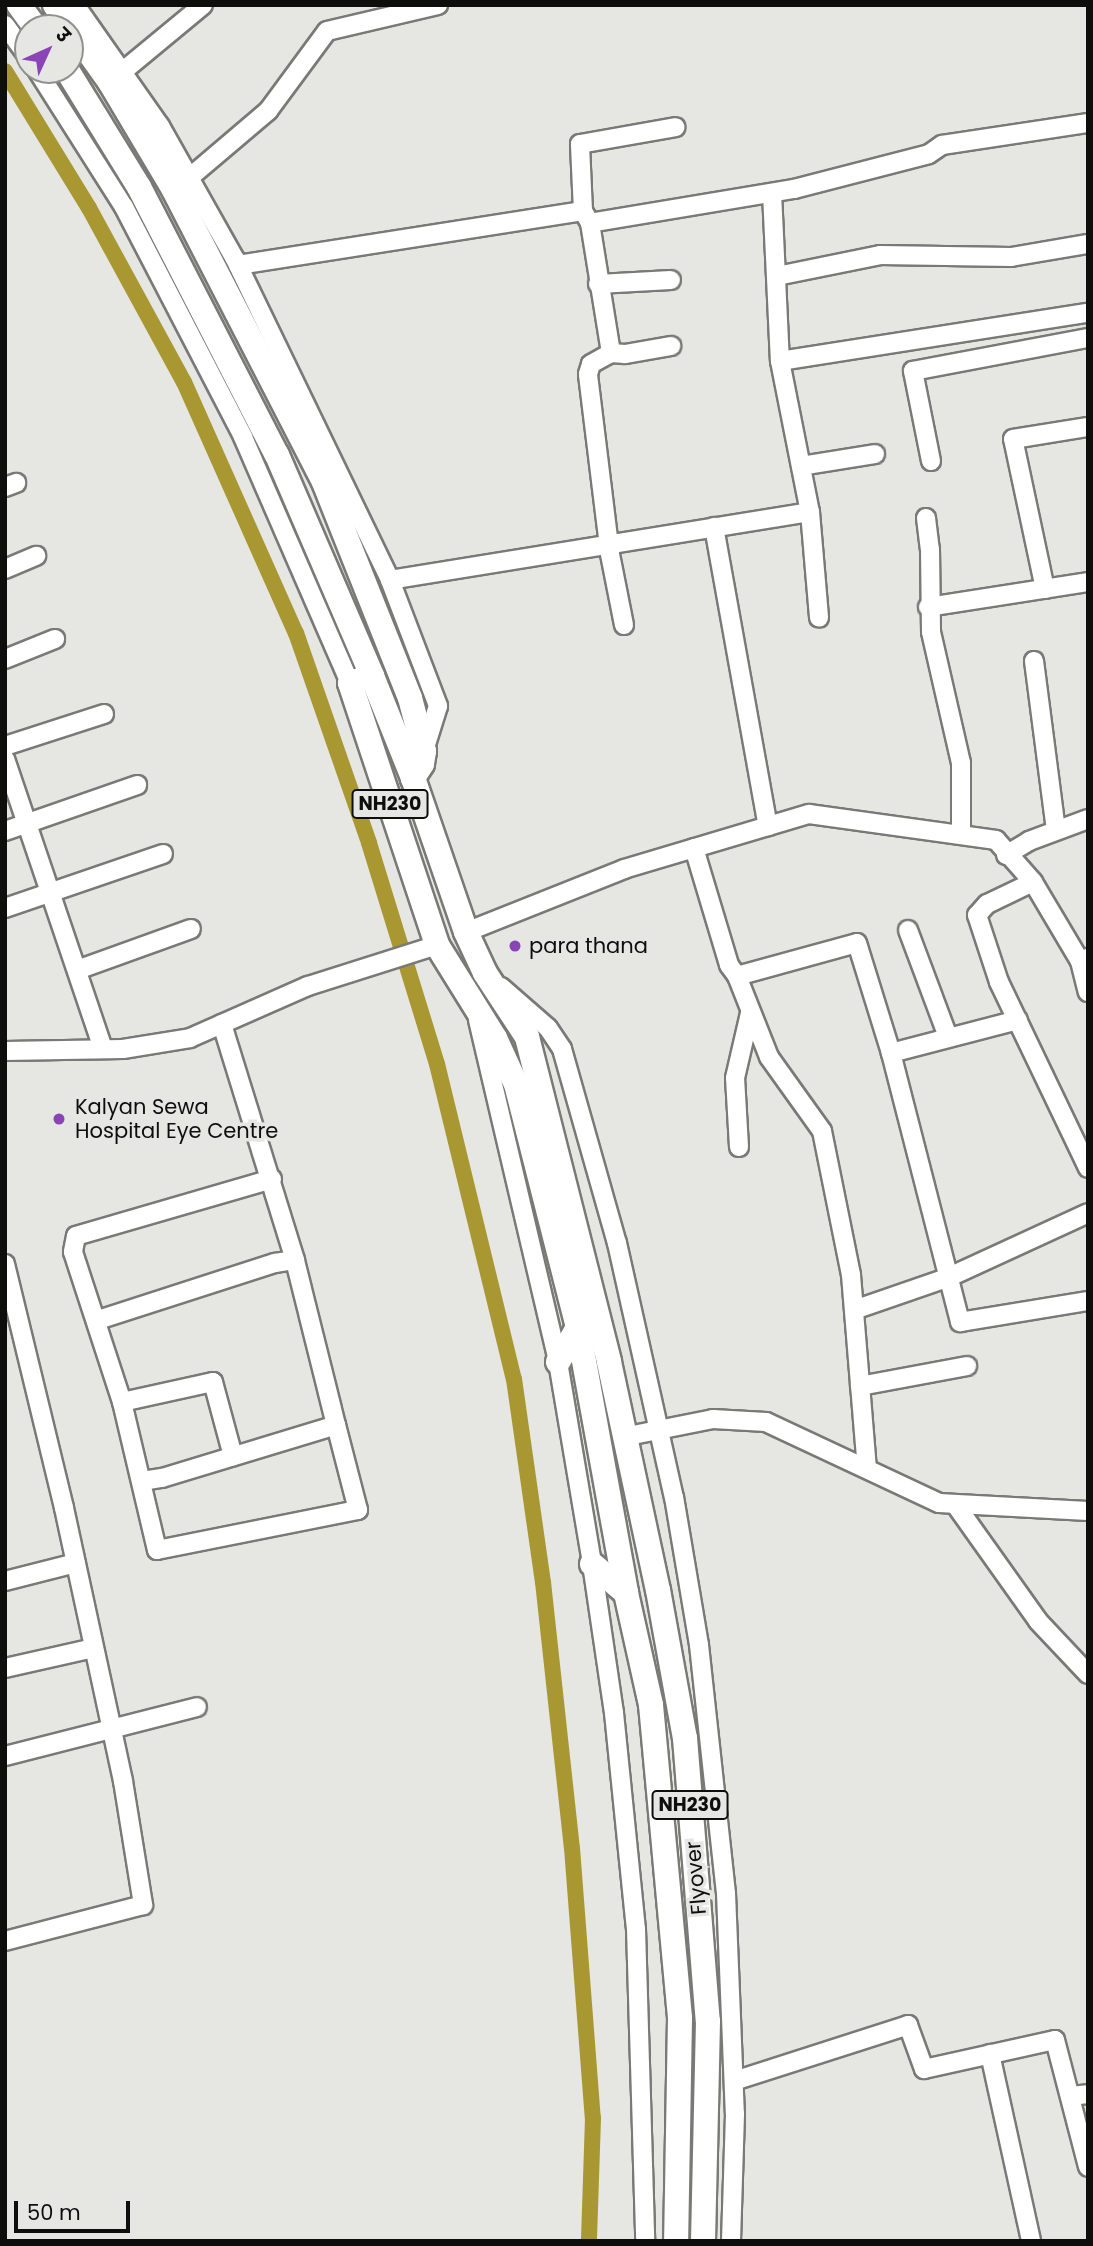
<!DOCTYPE html>
<html>
<head>
<meta charset="utf-8">
<style>
  body { margin:0 }
  #map { position:relative; width:1093px; height:2246px; overflow:hidden; background:#e6e6e3; font-family:Poppins,"Noto Sans Devanagari",sans-serif }
  div>[style] { position:absolute }
  .canal>* { height:16px; margin:-8px; padding:0 8px; transform-origin:8px; border-radius:8px; background:#a99831 }
  .roads { filter:drop-shadow(2px 0 #797976) drop-shadow(-2px 0 #797976) drop-shadow(0 2px #797976) drop-shadow(0 -2px #797976) }
  .minor>* { height:18px; margin:-9px; padding:0 9px; transform-origin:9px; border-radius:9px; background:#fff }
  .highway>* { height:24px; margin:-12px; padding:0 12px; transform-origin:12px; border-radius:12px; background:#fff }
  .dots>* { width:19px; height:19px; translate:-50% -50%; box-sizing:border-box; border:4px solid #e6e6e3; border-radius:50% }
  span { translate:-50% -50%; white-space:nowrap; text-align:center; line-height:1.15; -webkit-text-stroke:7px #e6e6e3; paint-order:stroke }
  .shield-label span { padding:2px 5px; background:#e6e6e3; border:2px solid; border-radius:5px; -webkit-text-stroke-width:0 }
  .shield-label { font-size:19px; color:#0e0e0d; font-weight:700 }
  .poi-label { font-size:21px; color:#0e0e0d }
  .left { translate:0 -50%; text-align:left }
  .street-label { font-size:21px; color:#0e0e0d }
  .frame { position:absolute; inset:0; border:7px solid #0e0e0d; pointer-events:none }
  .north { position:absolute; left:14px; top:14px; width:70px; height:70px; box-sizing:border-box; background:#e6e6e3; border:2px solid #90908d; border-radius:50%; rotate:45deg; font-size:19px; font-weight:700; line-height:28px; text-align:center; color:#0e0e0d }
  .north::after { content:''; display:block; margin:auto; width:24px; height:32px; background:#8b44b8; clip-path:polygon(50% 0,100% 100%,50% 72%,0 100%) }
  .scale { position:absolute; left:14px; top:2201px; width:116px; height:32px; box-sizing:border-box; border:4px solid #0e0e0d; border-top:0; padding-left:9px; font-size:21px; line-height:24px; white-space:nowrap; color:#0e0e0d; -webkit-text-stroke:5px #e6e6e3; paint-order:stroke }
</style>
</head>
<body>
<div id="map">
  <div class="canal">
    <div style="left:5px;top:71px;width:161px;rotate:58.5deg"></div>
    <div style="left:89px;top:208px;width:198px;rotate:61.4deg"></div>
    <div style="left:184px;top:382px;width:275px;rotate:66deg"></div>
    <div style="left:296px;top:633px;width:222px;rotate:70.8deg"></div>
    <div style="left:369px;top:843px;width:231px;rotate:72.9deg"></div>
    <div style="left:437px;top:1064px;width:324px;rotate:76.3deg"></div>
    <div style="left:514px;top:1379px;width:205px;rotate:81.9deg"></div>
    <div style="left:543px;top:1582px;width:268px;rotate:83.8deg"></div>
    <div style="left:572px;top:1848px;width:271px;rotate:85.6deg"></div>
    <div style="left:593px;top:2118px;width:123px;rotate:91.9deg"></div>
  </div>
  <div class="roads">
    <div class="minor">
      <div style="left:75px;top:5px;width:148px;rotate:54.9deg"></div>
      <div style="left:160px;top:126px;width:153px;rotate:60.6deg"></div>
      <div style="left:235px;top:259px;width:356px;rotate:64.2deg"></div>
      <div style="left:390px;top:580px;width:135px;rotate:69.1deg"></div>
      <div style="left:438px;top:706px;width:47px;rotate:107.3deg"></div>
      <div style="left:5px;top:25px;width:39px;rotate:54deg"></div>
      <div style="left:37px;top:70px;width:162px;rotate:57.6deg"></div>
      <div style="left:124px;top:207px;width:259px;rotate:62.6deg"></div>
      <div style="left:243px;top:437px;width:268px;rotate:66.5deg"></div>
      <div style="left:122px;top:72px;width:105px;rotate:-39.6deg"></div>
      <div style="left:189px;top:178px;width:104px;rotate:-40.3deg"></div>
      <div style="left:268px;top:111px;width:99px;rotate:-53.6deg"></div>
      <div style="left:327px;top:31px;width:114px;rotate:-13.2deg"></div>
      <div style="left:772px;top:193px;width:168px;rotate:87.3deg"></div>
      <div style="left:780px;top:361px;width:154px;rotate:78.8deg"></div>
      <div style="left:810px;top:512px;width:106px;rotate:85.1deg"></div>
      <div style="left:583px;top:211px;width:67px;rotate:-92.6deg"></div>
      <div style="left:580px;top:144px;width:97px;rotate:-10deg"></div>
      <div style="left:590px;top:223px;width:132px;rotate:80.8deg"></div>
      <div style="left:238px;top:265px;width:349px;rotate:-8.9deg"></div>
      <div style="left:583px;top:211px;width:14px;rotate:60deg"></div>
      <div style="left:590px;top:223px;width:207px;rotate:-9.5deg"></div>
      <div style="left:794px;top:189px;width:139px;rotate:-14.5deg"></div>
      <div style="left:929px;top:154px;width:16px;rotate:-35deg"></div>
      <div style="left:942px;top:145px;width:148px;rotate:-8.6deg"></div>
      <div style="left:777px;top:276px;width:105px;rotate:-11.5deg"></div>
      <div style="left:880px;top:255px;width:131px;rotate:0.9deg"></div>
      <div style="left:1011px;top:257px;width:78px;rotate:-9.6deg"></div>
      <div style="left:598px;top:284px;width:73px;rotate:-3.1deg"></div>
      <div style="left:780px;top:361px;width:312px;rotate:-8.9deg"></div>
      <div style="left:931px;top:461px;width:92px;rotate:-101.3deg"></div>
      <div style="left:913px;top:371px;width:178px;rotate:-10.7deg"></div>
      <div style="left:801px;top:466px;width:75px;rotate:-9.2deg"></div>
      <div style="left:5px;top:487px;width:12px;rotate:-20deg"></div>
      <div style="left:926px;top:518px;width:31px;rotate:83deg"></div>
      <div style="left:930px;top:549px;width:83px;rotate:89.3deg"></div>
      <div style="left:931px;top:632px;width:134px;rotate:77.1deg"></div>
      <div style="left:961px;top:763px;width:72px;rotate:90deg"></div>
      <div style="left:714px;top:527px;width:304px;rotate:79.8deg"></div>
      <div style="left:5px;top:569px;width:34px;rotate:-23deg"></div>
      <div style="left:390px;top:580px;width:425px;rotate:-9.2deg"></div>
      <div style="left:1045px;top:589px;width:153px;rotate:-102deg"></div>
      <div style="left:1013px;top:439px;width:76px;rotate:-9.1deg"></div>
      <div style="left:928px;top:607px;width:162px;rotate:-8.9deg"></div>
      <div style="left:624px;top:625px;width:72px;rotate:-101.2deg"></div>
      <div style="left:610px;top:554px;width:181px;rotate:-97deg"></div>
      <div style="left:588px;top:374px;width:10px;rotate:-73deg"></div>
      <div style="left:591px;top:364px;width:23px;rotate:-29deg"></div>
      <div style="left:611px;top:353px;width:14px;rotate:4deg"></div>
      <div style="left:625px;top:354px;width:47px;rotate:-9.9deg"></div>
      <div style="left:5px;top:659px;width:54px;rotate:-21.8deg"></div>
      <div style="left:1034px;top:661px;width:171px;rotate:82.6deg"></div>
      <div style="left:5px;top:746px;width:104px;rotate:-17.9deg"></div>
      <div style="left:5px;top:759px;width:306px;rotate:71.3deg"></div>
      <div style="left:5px;top:831px;width:140px;rotate:-19.2deg"></div>
      <div style="left:694px;top:848px;width:122px;rotate:73.3deg"></div>
      <div style="left:729px;top:965px;width:14px;rotate:54deg"></div>
      <div style="left:737px;top:976px;width:87px;rotate:68.4deg"></div>
      <div style="left:769px;top:1057px;width:91px;rotate:54.4deg"></div>
      <div style="left:822px;top:1131px;width:147px;rotate:78.6deg"></div>
      <div style="left:851px;top:1275px;width:194px;rotate:85.3deg"></div>
      <div style="left:1006px;top:855px;width:27px;rotate:-31deg"></div>
      <div style="left:1029px;top:841px;width:63px;rotate:-20.4deg"></div>
      <div style="left:1033px;top:882px;width:51px;rotate:154.4deg"></div>
      <div style="left:987px;top:904px;width:15px;rotate:132deg"></div>
      <div style="left:977px;top:915px;width:71px;rotate:71.8deg"></div>
      <div style="left:999px;top:982px;width:206px;rotate:64.4deg"></div>
      <div style="left:5px;top:908px;width:167px;rotate:-18.9deg"></div>
      <div style="left:908px;top:930px;width:114px;rotate:69.5deg"></div>
      <div style="left:466px;top:932px;width:170px;rotate:-21.7deg"></div>
      <div style="left:624px;top:869px;width:193px;rotate:-16.6deg"></div>
      <div style="left:809px;top:814px;width:189px;rotate:7.9deg"></div>
      <div style="left:996px;top:840px;width:56px;rotate:48.6deg"></div>
      <div style="left:1033px;top:882px;width:92px;rotate:59.3deg"></div>
      <div style="left:1080px;top:961px;width:9px;rotate:-21deg"></div>
      <div style="left:1080px;top:961px;width:32px;rotate:76deg"></div>
      <div style="left:77px;top:970px;width:121px;rotate:-19.8deg"></div>
      <div style="left:737px;top:976px;width:124px;rotate:-15.4deg"></div>
      <div style="left:857px;top:943px;width:115px;rotate:72.8deg"></div>
      <div style="left:891px;top:1053px;width:278px;rotate:75.6deg"></div>
      <div style="left:960px;top:1322px;width:130px;rotate:-9.3deg"></div>
      <div style="left:501px;top:987px;width:62px;rotate:41.1deg"></div>
      <div style="left:548px;top:1028px;width:25px;rotate:56deg"></div>
      <div style="left:562px;top:1049px;width:202px;rotate:74.2deg"></div>
      <div style="left:617px;top:1243px;width:260px;rotate:77.4deg"></div>
      <div style="left:674px;top:1497px;width:150px;rotate:80.4deg"></div>
      <div style="left:699px;top:1645px;width:249px;rotate:83.8deg"></div>
      <div style="left:726px;top:1893px;width:221px;rotate:87.7deg"></div>
      <div style="left:735px;top:2114px;width:127px;rotate:91.8deg"></div>
      <div style="left:478px;top:1020px;width:351px;rotate:76.8deg"></div>
      <div style="left:558px;top:1362px;width:205px;rotate:80.4deg"></div>
      <div style="left:592px;top:1564px;width:151px;rotate:81.6deg"></div>
      <div style="left:614px;top:1713px;width:217px;rotate:84.2deg"></div>
      <div style="left:636px;top:1929px;width:312px;rotate:88.3deg"></div>
      <div style="left:5px;top:1051px;width:118px;rotate:-1deg"></div>
      <div style="left:123px;top:1049px;width:68px;rotate:-9.3deg"></div>
      <div style="left:190px;top:1038px;width:129px;rotate:-23.8deg"></div>
      <div style="left:308px;top:986px;width:135px;rotate:-17.6deg"></div>
      <div style="left:891px;top:1053px;width:131px;rotate:-14.6deg"></div>
      <div style="left:739px;top:1147px;width:69px;rotate:-93.3deg"></div>
      <div style="left:735px;top:1078px;width:67px;rotate:-77deg"></div>
      <div style="left:272px;top:1179px;width:204px;rotate:163.8deg"></div>
      <div style="left:76px;top:1236px;width:16px;rotate:101deg"></div>
      <div style="left:73px;top:1252px;width:158px;rotate:71.9deg"></div>
      <div style="left:122px;top:1402px;width:152px;rotate:76.7deg"></div>
      <div style="left:157px;top:1550px;width:205px;rotate:-11.3deg"></div>
      <div style="left:358px;top:1510px;width:88px;rotate:-104.5deg"></div>
      <div style="left:5px;top:1264px;width:251px;rotate:76.4deg"></div>
      <div style="left:64px;top:1508px;width:279px;rotate:77.8deg"></div>
      <div style="left:123px;top:1781px;width:126px;rotate:80.8deg"></div>
      <div style="left:143px;top:1905px;width:143px;rotate:165.4deg"></div>
      <div style="left:854px;top:1310px;width:98px;rotate:-19deg"></div>
      <div style="left:947px;top:1278px;width:155px;rotate:-24.7deg"></div>
      <div style="left:98px;top:1320px;width:186px;rotate:-17.9deg"></div>
      <div style="left:275px;top:1263px;width:20px;rotate:-9deg"></div>
      <div style="left:860px;top:1386px;width:109px;rotate:-10.6deg"></div>
      <div style="left:122px;top:1402px;width:93px;rotate:-12.4deg"></div>
      <div style="left:213px;top:1382px;width:77px;rotate:74.9deg"></div>
      <div style="left:623px;top:1437px;width:92px;rotate:-11.3deg"></div>
      <div style="left:713px;top:1419px;width:53px;rotate:3.2deg"></div>
      <div style="left:766px;top:1422px;width:191px;rotate:25.1deg"></div>
      <div style="left:939px;top:1503px;width:149px;rotate:3.1deg"></div>
      <div style="left:142px;top:1481px;width:20px;rotate:-9deg"></div>
      <div style="left:162px;top:1478px;width:182px;rotate:-16.9deg"></div>
      <div style="left:336px;top:1425px;width:170px;rotate:-104deg"></div>
      <div style="left:295px;top:1260px;width:247px;rotate:-107.2deg"></div>
      <div style="left:955px;top:1504px;width:143px;rotate:54.6deg"></div>
      <div style="left:1038px;top:1621px;width:73px;rotate:46.7deg"></div>
      <div style="left:5px;top:1581px;width:73px;rotate:-14.2deg"></div>
      <div style="left:5px;top:1668px;width:91px;rotate:-12.7deg"></div>
      <div style="left:5px;top:1756px;width:198px;rotate:-14.3deg"></div>
      <div style="left:990px;top:2054px;width:191px;rotate:77.6deg"></div>
      <div style="left:734px;top:2081px;width:183px;rotate:-17.8deg"></div>
      <div style="left:908px;top:2025px;width:47px;rotate:70deg"></div>
      <div style="left:924px;top:2069px;width:134px;rotate:-12.5deg"></div>
      <div style="left:1055px;top:2040px;width:131px;rotate:75.4deg"></div>
      <div style="left:1070px;top:2096px;width:18px;rotate:-6deg"></div>
    </div>
    <div class="highway">
      <div style="left:19px;top:5px;width:29px;rotate:54deg"></div>
      <div style="left:55px;top:5px;width:95px;rotate:54.5deg"></div>
      <div style="left:110px;top:82px;width:126px;rotate:59.3deg"></div>
      <div style="left:174px;top:190px;width:328px;rotate:62.8deg"></div>
      <div style="left:324px;top:482px;width:232px;rotate:68.3deg"></div>
      <div style="left:410px;top:698px;width:55px;rotate:75.2deg"></div>
      <div style="left:424px;top:751px;width:13px;rotate:99deg"></div>
      <div style="left:422px;top:764px;width:17px;rotate:123deg"></div>
      <div style="left:413px;top:778px;width:163px;rotate:71deg"></div>
      <div style="left:466px;top:932px;width:45px;rotate:65.1deg"></div>
      <div style="left:485px;top:973px;width:77px;rotate:56.7deg"></div>
      <div style="left:527px;top:1037px;width:335px;rotate:75.8deg"></div>
      <div style="left:609px;top:1362px;width:233px;rotate:77.9deg"></div>
      <div style="left:658px;top:1590px;width:150px;rotate:79.7deg"></div>
      <div style="left:685px;top:1738px;width:284px;rotate:85.4deg"></div>
      <div style="left:708px;top:2021px;width:220px;rotate:91.3deg"></div>
      <div style="left:67px;top:70px;width:137px;rotate:58.4deg"></div>
      <div style="left:139px;top:187px;width:301px;rotate:62.8deg"></div>
      <div style="left:277px;top:455px;width:241px;rotate:66.7deg"></div>
      <div style="left:372px;top:676px;width:23px;rotate:162deg"></div>
      <div style="left:350px;top:683px;width:276px;rotate:71.6deg"></div>
      <div style="left:437px;top:945px;width:110px;rotate:58.1deg"></div>
      <div style="left:495px;top:1038px;width:51px;rotate:65.5deg"></div>
      <div style="left:516px;top:1084px;width:252px;rotate:75.7deg"></div>
      <div style="left:578px;top:1328px;width:269px;rotate:79.7deg"></div>
      <div style="left:626px;top:1593px;width:115px;rotate:77.4deg"></div>
      <div style="left:651px;top:1705px;width:314px;rotate:84.7deg"></div>
      <div style="left:680px;top:2018px;width:223px;rotate:91deg"></div>
      <div style="left:372px;top:676px;width:110px;rotate:68.1deg"></div>
      <div style="left:558px;top:1362px;width:39px;rotate:-60deg"></div>
      <div style="left:592px;top:1564px;width:45px;rotate:40.5deg"></div>
    </div>
  </div>
  <div class="dots">
    <div style="left:515px;top:946px;background:#8b44b8"></div>
    <div style="left:59px;top:1119px;background:#8b44b8"></div>
  </div>
  <div class="shield-label">
    <span style="left:390px;top:804px">NH230</span>
    <span style="left:690px;top:1805px">NH230</span>
  </div>
  <div class="poi-label">
    <span class="left" style="left:529px;top:946px">para thana</span>
    <span class="left" style="left:75px;top:1119px">Kalyan Sewa<br>Hospital Eye Centre</span>
  </div>
  <div class="street-label">
    <span style="left:696px;top:1878px;rotate:-95deg">Flyover</span>
  </div>
  <div class="frame"></div>
  <div class="north">उ</div>
  <div class="scale">50 m</div>
</div>
</body>
</html>
